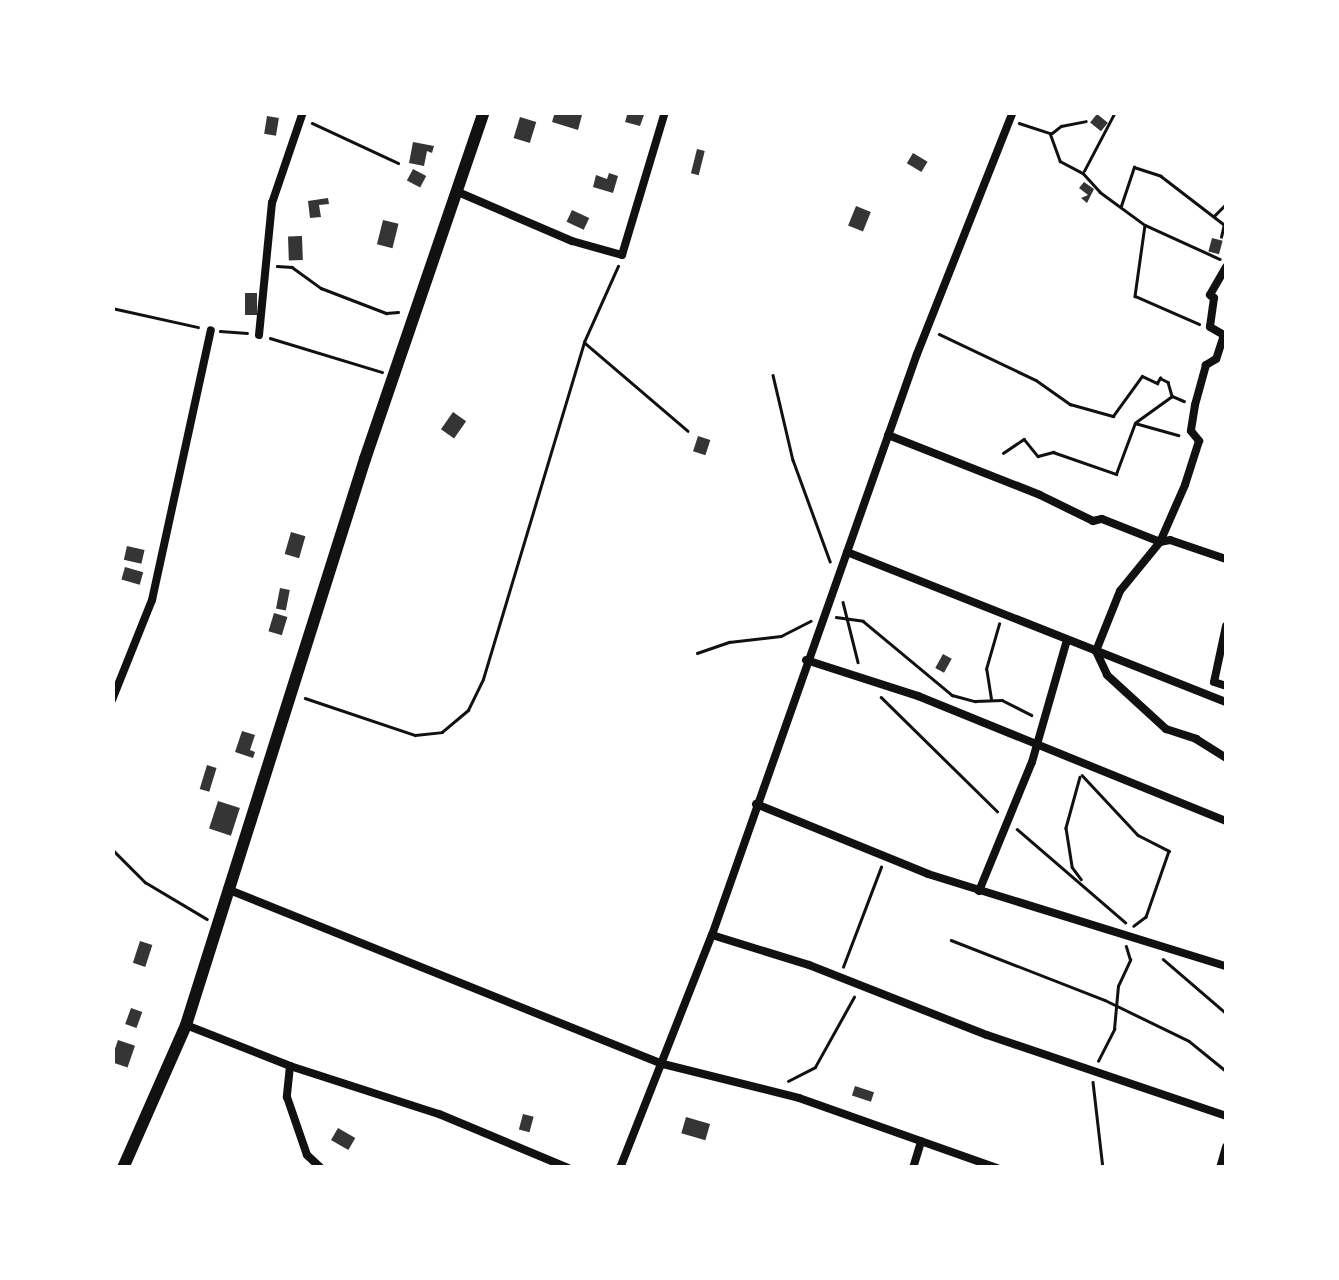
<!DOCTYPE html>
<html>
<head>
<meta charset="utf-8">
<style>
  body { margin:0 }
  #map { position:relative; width:1339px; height:1280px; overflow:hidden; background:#fff; font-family:"Golos Text",sans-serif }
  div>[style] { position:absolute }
  .building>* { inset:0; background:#353535; transform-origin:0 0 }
  .path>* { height:2.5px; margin:-1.25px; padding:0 1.25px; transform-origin:1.25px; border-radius:1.25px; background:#111 }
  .minor>* { height:8px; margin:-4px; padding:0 4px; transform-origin:4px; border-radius:4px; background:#111 }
  .trunk>* { height:12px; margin:-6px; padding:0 6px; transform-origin:6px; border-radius:6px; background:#111 }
  span { translate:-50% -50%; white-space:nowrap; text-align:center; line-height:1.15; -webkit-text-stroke:8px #fff; paint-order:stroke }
  .frame { position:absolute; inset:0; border:115px solid #fff; pointer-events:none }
</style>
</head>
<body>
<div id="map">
  <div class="building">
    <div style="clip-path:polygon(555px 112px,582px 115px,578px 130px,552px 122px)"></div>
    <div style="clip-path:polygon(628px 112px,645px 112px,640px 126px,625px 122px)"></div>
    <div style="left:1097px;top:114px;width:14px;height:11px;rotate:39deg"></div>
    <div style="left:267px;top:116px;width:12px;height:18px;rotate:9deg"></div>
    <div style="left:520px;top:117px;width:17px;height:22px;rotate:17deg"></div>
    <div style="clip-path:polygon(413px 142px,434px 146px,432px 153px,427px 151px,424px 166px,409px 163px)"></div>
    <div style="left:697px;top:149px;width:8px;height:25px;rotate:14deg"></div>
    <div style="left:913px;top:153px;width:17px;height:12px;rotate:31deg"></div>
    <div style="left:413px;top:169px;width:15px;height:13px;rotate:28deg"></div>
    <div style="clip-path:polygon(609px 173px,618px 176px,613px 193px,593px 187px,596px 175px,607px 179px)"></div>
    <div style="clip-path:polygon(1084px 182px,1094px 189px,1087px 203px,1081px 198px,1088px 195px,1079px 188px)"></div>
    <div style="clip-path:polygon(328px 198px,329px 204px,319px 205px,321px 217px,310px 218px,308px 201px)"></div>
    <div style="left:856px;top:206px;width:16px;height:21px;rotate:22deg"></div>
    <div style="left:572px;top:210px;width:19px;height:13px;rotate:25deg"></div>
    <div style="left:383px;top:220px;width:16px;height:25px;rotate:14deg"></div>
    <div style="left:302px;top:236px;width:24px;height:14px;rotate:88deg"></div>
    <div style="left:1212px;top:238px;width:11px;height:14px;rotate:15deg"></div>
    <div style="left:245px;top:293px;width:12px;height:22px"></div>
    <div style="left:453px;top:412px;width:16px;height:21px;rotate:35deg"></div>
    <div style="left:698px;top:436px;width:13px;height:16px;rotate:18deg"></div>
    <div style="left:291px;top:532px;width:15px;height:23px;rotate:16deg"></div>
    <div style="left:127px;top:546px;width:18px;height:14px;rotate:13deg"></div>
    <div style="left:125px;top:567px;width:19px;height:13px;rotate:16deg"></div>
    <div style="left:280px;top:588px;width:10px;height:21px;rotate:11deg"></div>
    <div style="left:274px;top:613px;width:14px;height:19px;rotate:17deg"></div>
    <div style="left:943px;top:654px;width:10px;height:16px;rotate:29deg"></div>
    <div style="clip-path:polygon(242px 731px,255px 735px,250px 750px,255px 752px,253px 758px,235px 752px)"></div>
    <div style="left:207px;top:765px;width:10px;height:25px;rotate:17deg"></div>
    <div style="left:218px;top:801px;width:23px;height:29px;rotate:18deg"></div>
    <div style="left:140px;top:941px;width:13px;height:23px;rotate:18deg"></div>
    <div style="left:131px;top:1008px;width:12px;height:17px;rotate:20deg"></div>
    <div style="left:118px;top:1040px;width:18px;height:23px;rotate:19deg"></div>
    <div style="left:855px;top:1086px;width:20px;height:10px;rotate:18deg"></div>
    <div style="left:523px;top:1114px;width:11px;height:16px;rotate:15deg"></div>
    <div style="left:686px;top:1117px;width:25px;height:17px;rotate:16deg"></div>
    <div style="left:338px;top:1128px;width:20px;height:14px;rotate:30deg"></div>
  </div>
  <div class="path">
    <div style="left:312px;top:123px;width:95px;rotate:24.9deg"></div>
    <div style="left:1019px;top:123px;width:33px;rotate:18deg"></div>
    <div style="left:1050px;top:133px;width:30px;rotate:70deg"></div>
    <div style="left:1060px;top:161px;width:26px;rotate:28deg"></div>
    <div style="left:1083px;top:173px;width:25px;rotate:48deg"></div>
    <div style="left:1100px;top:192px;width:56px;rotate:36.3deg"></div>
    <div style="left:1145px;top:225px;width:82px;rotate:24.4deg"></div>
    <div style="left:1052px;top:133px;width:11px;rotate:-38deg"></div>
    <div style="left:1061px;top:126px;width:25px;rotate:-11deg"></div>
    <div style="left:1084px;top:171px;width:67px;rotate:-62.3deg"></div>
    <div style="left:1121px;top:206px;width:41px;rotate:-71.6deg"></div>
    <div style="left:1134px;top:167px;width:28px;rotate:18deg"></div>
    <div style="left:1161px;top:176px;width:82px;rotate:37.6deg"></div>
    <div style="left:1214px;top:216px;width:17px;rotate:-45deg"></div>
    <div style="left:1145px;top:225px;width:72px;rotate:98deg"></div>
    <div style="left:1135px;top:296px;width:70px;rotate:23.6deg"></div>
    <div style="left:1221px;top:237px;width:13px;rotate:-77deg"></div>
    <div style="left:277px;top:266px;width:15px;rotate:4deg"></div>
    <div style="left:292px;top:267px;width:36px;rotate:36deg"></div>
    <div style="left:321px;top:288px;width:70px;rotate:21deg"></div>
    <div style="left:386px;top:313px;width:12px;rotate:-5deg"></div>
    <div style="left:112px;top:308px;width:88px;rotate:12.5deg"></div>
    <div style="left:220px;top:331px;width:27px;rotate:4deg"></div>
    <div style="left:939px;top:334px;width:107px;rotate:25.4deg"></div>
    <div style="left:1036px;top:380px;width:42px;rotate:35.2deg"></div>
    <div style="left:1070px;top:404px;width:45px;rotate:15.6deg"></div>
    <div style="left:1113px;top:416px;width:49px;rotate:-54.1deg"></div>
    <div style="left:1142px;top:376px;width:17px;rotate:25deg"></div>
    <div style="left:1157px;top:383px;width:6px;rotate:-59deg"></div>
    <div style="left:1160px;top:378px;width:9px;rotate:27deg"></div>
    <div style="left:1168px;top:382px;width:15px;rotate:74deg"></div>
    <div style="left:1172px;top:396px;width:13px;rotate:23deg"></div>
    <div style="left:270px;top:338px;width:117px;rotate:16.9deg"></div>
    <div style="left:585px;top:343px;width:135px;rotate:40.5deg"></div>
    <div style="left:773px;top:375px;width:87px;rotate:76.8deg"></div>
    <div style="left:793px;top:460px;width:108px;rotate:69.9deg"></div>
    <div style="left:1136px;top:422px;width:44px;rotate:-35.8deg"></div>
    <div style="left:1003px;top:453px;width:25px;rotate:-34deg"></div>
    <div style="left:1024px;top:439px;width:22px;rotate:51deg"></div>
    <div style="left:1038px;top:456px;width:16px;rotate:-15deg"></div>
    <div style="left:1053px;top:452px;width:67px;rotate:19.2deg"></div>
    <div style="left:1116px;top:474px;width:54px;rotate:-69.6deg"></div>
    <div style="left:1135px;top:423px;width:45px;rotate:15.6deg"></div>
    <div style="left:843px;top:602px;width:62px;rotate:76deg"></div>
    <div style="left:836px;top:617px;width:27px;rotate:8deg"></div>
    <div style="left:863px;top:621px;width:116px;rotate:39.7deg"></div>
    <div style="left:952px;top:695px;width:24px;rotate:15deg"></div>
    <div style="left:975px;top:701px;width:27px;rotate:-2deg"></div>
    <div style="left:1002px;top:700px;width:33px;rotate:27deg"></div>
    <div style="left:697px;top:653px;width:34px;rotate:-19deg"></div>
    <div style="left:729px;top:642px;width:52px;rotate:-6.6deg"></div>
    <div style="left:781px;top:636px;width:33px;rotate:-27deg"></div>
    <div style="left:881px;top:697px;width:163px;rotate:44.5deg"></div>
    <div style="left:305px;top:698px;width:116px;rotate:18.6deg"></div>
    <div style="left:415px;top:735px;width:27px;rotate:-6deg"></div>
    <div style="left:442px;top:732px;width:34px;rotate:-40deg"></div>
    <div style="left:468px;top:710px;width:34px;rotate:-64deg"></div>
    <div style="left:483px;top:679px;width:352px;rotate:-73.3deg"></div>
    <div style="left:584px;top:342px;width:83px;rotate:-65.9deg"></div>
    <div style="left:991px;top:699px;width:30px;rotate:-99deg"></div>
    <div style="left:986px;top:669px;width:47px;rotate:-73.9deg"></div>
    <div style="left:1082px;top:775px;width:82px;rotate:47deg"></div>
    <div style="left:1138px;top:835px;width:35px;rotate:27deg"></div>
    <div style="left:1169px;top:851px;width:70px;rotate:109.2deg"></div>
    <div style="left:1146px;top:917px;width:15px;rotate:143deg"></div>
    <div style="left:1080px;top:777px;width:53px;rotate:105.4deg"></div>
    <div style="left:1066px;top:828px;width:39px;rotate:81deg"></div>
    <div style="left:1072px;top:867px;width:15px;rotate:53deg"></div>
    <div style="left:1017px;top:829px;width:143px;rotate:40.7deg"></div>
    <div style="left:112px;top:849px;width:47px;rotate:45deg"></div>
    <div style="left:145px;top:882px;width:72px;rotate:30.8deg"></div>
    <div style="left:951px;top:940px;width:165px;rotate:21.3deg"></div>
    <div style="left:1105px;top:1000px;width:93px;rotate:26deg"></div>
    <div style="left:1189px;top:1041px;width:48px;rotate:39deg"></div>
    <div style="left:1163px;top:959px;width:83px;rotate:40.6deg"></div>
    <div style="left:843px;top:967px;width:107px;rotate:-69.2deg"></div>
    <div style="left:1098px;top:1061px;width:36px;rotate:-63deg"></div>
    <div style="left:1114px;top:1029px;width:43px;rotate:-84.7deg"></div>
    <div style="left:1118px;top:986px;width:29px;rotate:-65deg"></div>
    <div style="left:1130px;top:960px;width:14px;rotate:-107deg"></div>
    <div style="left:788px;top:1081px;width:30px;rotate:-27deg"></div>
    <div style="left:815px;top:1067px;width:80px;rotate:-60.9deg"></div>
    <div style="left:1093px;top:1082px;width:87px;rotate:83.4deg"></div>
  </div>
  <div class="minor">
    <div style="left:458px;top:192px;width:124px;rotate:23.3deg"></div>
    <div style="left:572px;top:241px;width:52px;rotate:15.6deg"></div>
    <div style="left:622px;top:255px;width:149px;rotate:-73.3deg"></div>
    <div style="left:1226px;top:267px;width:32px;rotate:120deg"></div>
    <div style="left:1210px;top:295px;width:5px;rotate:37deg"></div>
    <div style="left:1214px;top:298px;width:29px;rotate:98deg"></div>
    <div style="left:1210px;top:327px;width:16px;rotate:30deg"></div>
    <div style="left:1224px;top:335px;width:25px;rotate:108deg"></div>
    <div style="left:1216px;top:359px;width:12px;rotate:149deg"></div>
    <div style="left:1206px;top:365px;width:41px;rotate:105.4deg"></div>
    <div style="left:1195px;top:405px;width:26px;rotate:99deg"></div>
    <div style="left:1191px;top:431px;width:13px;rotate:51deg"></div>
    <div style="left:1199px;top:441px;width:46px;rotate:107.7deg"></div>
    <div style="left:1185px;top:485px;width:62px;rotate:113.7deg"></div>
    <div style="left:1160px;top:542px;width:63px;rotate:129.2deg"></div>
    <div style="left:1120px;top:591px;width:65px;rotate:111.8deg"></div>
    <div style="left:1096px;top:651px;width:26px;rotate:65deg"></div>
    <div style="left:1107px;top:675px;width:80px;rotate:42.5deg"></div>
    <div style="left:1166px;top:729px;width:32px;rotate:18deg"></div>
    <div style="left:1196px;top:739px;width:36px;rotate:32deg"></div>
    <div style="left:259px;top:335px;width:133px;rotate:-84.4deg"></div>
    <div style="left:272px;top:203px;width:96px;rotate:-71.2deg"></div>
    <div style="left:888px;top:435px;width:163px;rotate:21.5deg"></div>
    <div style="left:1040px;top:495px;width:59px;rotate:26.1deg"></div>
    <div style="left:1093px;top:521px;width:9px;rotate:-13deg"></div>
    <div style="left:1102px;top:519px;width:62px;rotate:21.6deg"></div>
    <div style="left:1160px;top:542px;width:10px;rotate:-11deg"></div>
    <div style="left:1170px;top:540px;width:59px;rotate:18.7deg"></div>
    <div style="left:847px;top:552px;width:408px;rotate:21.6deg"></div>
    <div style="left:1226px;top:626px;width:57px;rotate:102.1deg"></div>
    <div style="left:1214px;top:682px;width:13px;rotate:18deg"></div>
    <div style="left:806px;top:660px;width:118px;rotate:17.8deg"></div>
    <div style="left:918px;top:696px;width:332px;rotate:22.1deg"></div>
    <div style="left:112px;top:700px;width:108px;rotate:-68.2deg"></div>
    <div style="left:152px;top:600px;width:276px;rotate:-77.7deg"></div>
    <div style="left:756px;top:804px;width:186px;rotate:22.1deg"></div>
    <div style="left:928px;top:874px;width:312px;rotate:17.2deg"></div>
    <div style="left:227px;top:889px;width:470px;rotate:21.9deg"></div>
    <div style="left:663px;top:1064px;width:140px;rotate:14deg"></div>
    <div style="left:799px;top:1098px;width:210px;rotate:19.5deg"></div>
    <div style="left:979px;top:891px;width:139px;rotate:-67.7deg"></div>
    <div style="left:1032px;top:762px;width:127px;rotate:-74deg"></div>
    <div style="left:712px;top:935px;width:102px;rotate:17.2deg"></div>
    <div style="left:809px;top:965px;width:191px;rotate:21.5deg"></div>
    <div style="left:987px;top:1035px;width:252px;rotate:18.7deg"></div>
    <div style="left:186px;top:1025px;width:112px;rotate:21.5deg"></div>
    <div style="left:290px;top:1066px;width:157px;rotate:17.9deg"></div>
    <div style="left:439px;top:1114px;width:140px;rotate:22.7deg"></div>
    <div style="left:290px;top:1066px;width:31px;rotate:96deg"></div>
    <div style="left:287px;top:1097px;width:61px;rotate:71deg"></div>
    <div style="left:307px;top:1155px;width:19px;rotate:43deg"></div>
    <div style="left:620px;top:1168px;width:251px;rotate:-68.5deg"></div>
    <div style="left:712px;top:935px;width:616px;rotate:-70.57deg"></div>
    <div style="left:917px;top:354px;width:260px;rotate:-68.4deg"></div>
    <div style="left:913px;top:1168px;width:28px;rotate:-73deg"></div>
    <div style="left:1220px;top:1168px;width:22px;rotate:-74deg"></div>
  </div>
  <div class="trunk">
    <div style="left:123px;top:1168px;width:156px;rotate:-66.2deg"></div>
    <div style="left:186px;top:1025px;width:594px;rotate:-72.45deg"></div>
    <div style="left:365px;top:459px;width:367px;rotate:-71.1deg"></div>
  </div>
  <div class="frame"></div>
</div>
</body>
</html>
